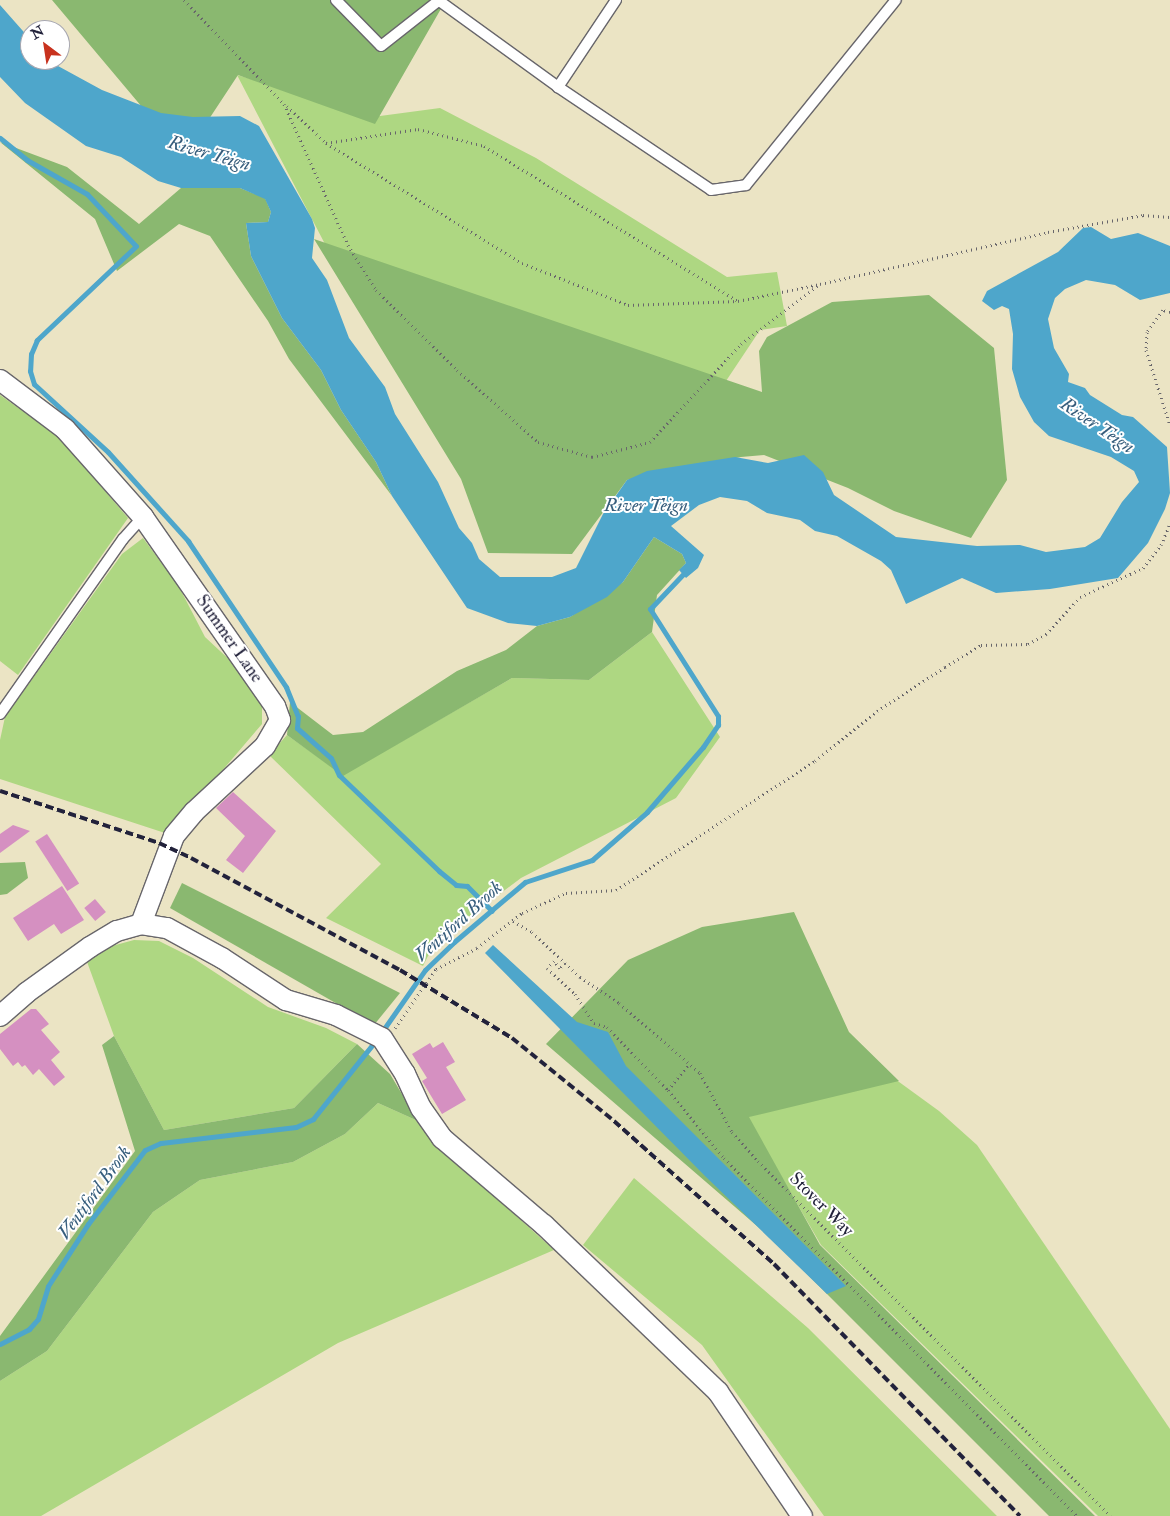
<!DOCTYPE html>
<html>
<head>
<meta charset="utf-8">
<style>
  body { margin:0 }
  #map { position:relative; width:1170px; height:1516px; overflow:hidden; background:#ebe4c4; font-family:"IM FELL Double Pica",serif }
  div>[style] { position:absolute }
  .green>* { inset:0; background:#aed782 }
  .forest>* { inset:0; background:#8ab870 }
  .water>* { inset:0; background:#4ea6cb }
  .stream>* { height:5px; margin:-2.5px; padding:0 2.5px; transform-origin:2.5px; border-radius:2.5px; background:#4ea6cb }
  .building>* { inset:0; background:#d590c1; transform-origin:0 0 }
  .path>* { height:3px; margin-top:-1.5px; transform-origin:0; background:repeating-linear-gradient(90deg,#68666b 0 1px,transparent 0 5px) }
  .roads { filter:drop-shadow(1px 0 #68666b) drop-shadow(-1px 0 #68666b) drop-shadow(0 1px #68666b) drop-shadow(0 -1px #68666b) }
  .lane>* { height:10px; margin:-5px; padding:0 5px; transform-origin:5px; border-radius:5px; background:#fff }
  .street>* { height:20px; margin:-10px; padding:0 10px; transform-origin:10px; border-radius:10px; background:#fff }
  .rail>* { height:4px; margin-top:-2px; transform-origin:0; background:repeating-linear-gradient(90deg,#22223b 0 8px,transparent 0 12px) }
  span { translate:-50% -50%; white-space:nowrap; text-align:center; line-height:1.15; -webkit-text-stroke:4px #fff; paint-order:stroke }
  .street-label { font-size:18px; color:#22223b }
  .water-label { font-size:19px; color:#365d7c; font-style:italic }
  .north { position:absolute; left:20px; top:20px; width:50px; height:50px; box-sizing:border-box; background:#fff; border:1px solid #a7a7b1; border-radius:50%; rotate:329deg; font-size:14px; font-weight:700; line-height:20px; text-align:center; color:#22223b }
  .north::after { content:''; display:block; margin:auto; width:18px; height:22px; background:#c8321e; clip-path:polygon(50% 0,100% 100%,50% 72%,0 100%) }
</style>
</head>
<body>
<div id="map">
  <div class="green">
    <div style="clip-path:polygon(237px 75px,380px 116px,440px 108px,536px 158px,727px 277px,777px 272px,787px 326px,760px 330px,700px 420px,338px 269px)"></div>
    <div style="clip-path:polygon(0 395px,58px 436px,128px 518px,18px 675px,0 661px)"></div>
    <div style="clip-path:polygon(143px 538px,178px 585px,205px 637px,234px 664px,262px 703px,262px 724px,168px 834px,0 779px,0 740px,5px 717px,122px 554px)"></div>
    <div style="clip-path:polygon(652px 632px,720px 737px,676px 798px,521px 878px,435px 942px,423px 966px,326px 918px,381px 864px,269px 755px,287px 735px,343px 775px,512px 678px,589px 680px)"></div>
    <div style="clip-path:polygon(134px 940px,159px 941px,193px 958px,268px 1007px,326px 1028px,357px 1044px,294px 1108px,164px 1130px,114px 1036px,86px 959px,112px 946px)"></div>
    <div style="clip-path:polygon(895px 1079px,939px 1111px,977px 1145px,1170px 1429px,1170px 1516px,1098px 1516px,821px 1245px,745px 1114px)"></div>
    <div style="clip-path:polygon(378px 1103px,418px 1121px,434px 1142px,554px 1250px,338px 1343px,41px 1516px,0 1516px,0 1381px,47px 1351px,153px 1212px,200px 1180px,293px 1162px,345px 1134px)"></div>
    <div style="clip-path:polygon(634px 1178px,808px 1328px,997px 1516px,824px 1516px,702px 1345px,583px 1245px)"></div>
  </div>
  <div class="forest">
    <div style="clip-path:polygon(52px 0,446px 0,375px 124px,238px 75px,184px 157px)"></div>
    <div style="clip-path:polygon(0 142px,67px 167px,139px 224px,181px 188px,240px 188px,265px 198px,271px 212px,268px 222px,246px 223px,251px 256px,282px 318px,321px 370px,341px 410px,376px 462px,392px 496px,289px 359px,268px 321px,210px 236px,179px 224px,117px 271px,95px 219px)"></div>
    <div style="clip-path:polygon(314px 239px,762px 392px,759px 351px,767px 337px,832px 302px,929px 295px,994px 348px,1007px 480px,971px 538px,894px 511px,848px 488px,764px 455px,741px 457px,627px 480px,572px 554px,488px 553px,461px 479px)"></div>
    <div style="clip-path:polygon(654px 537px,682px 554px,686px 563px,657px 595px,652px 632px,589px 680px,512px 678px,343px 776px,287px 735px,290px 702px,333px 735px,363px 732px,457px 671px,506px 650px,537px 626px,570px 617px,623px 582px)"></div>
    <div style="clip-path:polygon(25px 862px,28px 878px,7px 894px,0 895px,0 863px)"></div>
    <div style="clip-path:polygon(182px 883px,400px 993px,374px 1025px,170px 908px)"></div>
    <div style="clip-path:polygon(794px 912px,849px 1032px,899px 1081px,749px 1117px,820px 1245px,1095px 1516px,1049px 1516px,772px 1239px,546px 1044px,628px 960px,702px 927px)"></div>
    <div style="clip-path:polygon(114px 1036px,164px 1130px,294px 1108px,357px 1044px,390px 1074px,418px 1121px,378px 1103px,345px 1134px,293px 1162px,200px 1180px,153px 1212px,47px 1351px,0 1381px,0 1336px,135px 1151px,102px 1045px)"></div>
  </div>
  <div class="water">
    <div style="clip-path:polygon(0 5px,30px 39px,30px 60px,47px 60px,102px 90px,161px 113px,193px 117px,240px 116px,259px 126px,312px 219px,315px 228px,312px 258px,327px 280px,349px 338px,385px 387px,395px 414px,438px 482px,459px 528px,472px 543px,479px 559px,500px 577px,552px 577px,576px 568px,603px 514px,627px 480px,647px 471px,735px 457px,768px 463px,804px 455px,823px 472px,834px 495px,896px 537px,977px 546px,1020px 545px,1046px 552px,1085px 547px,1100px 538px,1122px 502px,1139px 482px,1134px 471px,1111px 457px,1049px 436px,1034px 422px,1020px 397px,1012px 369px,1013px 334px,1009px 309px,1002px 306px,994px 310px,982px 301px,987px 291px,1058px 252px,1083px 228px,1091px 227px,1111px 239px,1138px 233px,1170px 246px,1170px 293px,1140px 300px,1115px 285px,1086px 280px,1065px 289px,1055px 298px,1048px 319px,1054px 348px,1069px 374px,1068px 382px,1085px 388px,1090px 395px,1122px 415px,1133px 417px,1167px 447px,1170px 493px,1165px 509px,1148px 543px,1118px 578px,1050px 589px,996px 593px,962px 578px,906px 604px,891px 570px,881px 561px,837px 536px,815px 531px,800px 520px,767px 513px,747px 501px,720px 497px,699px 505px,671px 526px,704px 555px,698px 568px,686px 578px,679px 570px,686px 563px,682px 554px,654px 537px,623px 582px,607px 597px,570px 617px,537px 626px,508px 623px,467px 608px,392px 496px,376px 462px,341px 410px,321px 370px,282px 318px,251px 256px,246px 223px,268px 222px,271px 212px,265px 199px,240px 188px,181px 188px,158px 181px,121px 157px,86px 146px,25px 103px,0 77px)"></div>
    <div style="clip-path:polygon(493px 945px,577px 1022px,608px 1032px,626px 1066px,846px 1286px,827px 1294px,705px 1176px,485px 953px)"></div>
  </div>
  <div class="stream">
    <div style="left:0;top:138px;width:35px;rotate:39deg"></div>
    <div style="left:27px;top:160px;width:69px;rotate:29.5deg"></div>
    <div style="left:87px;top:194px;width:71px;rotate:46.7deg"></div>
    <div style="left:136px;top:246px;width:137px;rotate:136.5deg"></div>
    <div style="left:37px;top:340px;width:15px;rotate:113deg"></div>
    <div style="left:31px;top:354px;width:17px;rotate:93deg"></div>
    <div style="left:30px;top:371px;width:14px;rotate:73deg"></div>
    <div style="left:34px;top:384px;width:100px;rotate:42.6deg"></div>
    <div style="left:108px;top:452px;width:120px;rotate:48deg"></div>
    <div style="left:188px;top:541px;width:176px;rotate:56.1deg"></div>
    <div style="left:286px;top:687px;width:31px;rotate:68deg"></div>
    <div style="left:298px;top:716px;width:12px;rotate:95deg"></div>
    <div style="left:297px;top:728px;width:45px;rotate:41.4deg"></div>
    <div style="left:331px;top:758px;width:19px;rotate:65deg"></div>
    <div style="left:339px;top:775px;width:139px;rotate:43.8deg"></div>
    <div style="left:439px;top:871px;width:22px;rotate:39deg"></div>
    <div style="left:456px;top:885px;width:11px;rotate:5deg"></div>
    <div style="left:467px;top:886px;width:35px;rotate:45deg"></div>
    <div style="left:381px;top:1033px;width:77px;rotate:-55.1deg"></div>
    <div style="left:425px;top:970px;width:40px;rotate:-44deg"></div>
    <div style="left:454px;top:942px;width:93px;rotate:-40.2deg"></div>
    <div style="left:525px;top:882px;width:71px;rotate:-18.2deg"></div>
    <div style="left:592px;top:860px;width:73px;rotate:-41.1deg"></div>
    <div style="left:647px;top:812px;width:86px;rotate:-49.3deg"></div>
    <div style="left:703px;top:747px;width:27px;rotate:-56deg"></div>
    <div style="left:718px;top:725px;width:9px;rotate:-90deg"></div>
    <div style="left:718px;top:716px;width:127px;rotate:-122.4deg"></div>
    <div style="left:650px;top:609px;width:52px;rotate:-46.5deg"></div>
    <div style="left:0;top:1344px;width:33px;rotate:-27deg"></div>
    <div style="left:29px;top:1329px;width:13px;rotate:-48deg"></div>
    <div style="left:38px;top:1319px;width:34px;rotate:-73deg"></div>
    <div style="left:48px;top:1286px;width:74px;rotate:-57.2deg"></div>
    <div style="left:88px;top:1224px;width:93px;rotate:-52.4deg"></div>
    <div style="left:145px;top:1150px;width:17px;rotate:-24deg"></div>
    <div style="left:161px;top:1143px;width:136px;rotate:-6.8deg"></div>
    <div style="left:296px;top:1127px;width:19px;rotate:-25deg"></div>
    <div style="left:313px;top:1119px;width:101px;rotate:-51.4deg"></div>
  </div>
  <div class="building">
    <div style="clip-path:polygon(233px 792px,276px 831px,243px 873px,226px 860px,245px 836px,216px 808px)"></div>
    <div style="clip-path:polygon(13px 825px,30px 831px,0 853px,0 834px)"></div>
    <div style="left:47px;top:834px;width:59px;height:14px;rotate:57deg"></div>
    <div style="clip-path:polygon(62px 886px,84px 920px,61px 934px,54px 924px,28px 941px,13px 918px)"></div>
    <div style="left:95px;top:899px;width:17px;height:14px;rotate:50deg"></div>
    <div style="clip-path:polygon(31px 1009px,36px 1009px,49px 1024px,41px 1030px,60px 1052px,51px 1060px,65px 1077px,54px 1086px,39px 1069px,33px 1075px,25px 1065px,22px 1067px,18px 1062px,13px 1066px,0 1049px,0 1034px)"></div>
    <div style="clip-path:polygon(443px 1042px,455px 1062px,446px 1067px,466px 1100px,442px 1114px,422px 1081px,427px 1078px,412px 1054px,430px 1043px,433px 1048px)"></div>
  </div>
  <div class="path">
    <div style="left:184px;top:0;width:144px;rotate:46.1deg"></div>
    <div style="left:284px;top:104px;width:155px;rotate:65.6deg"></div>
    <div style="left:348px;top:245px;width:53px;rotate:58.1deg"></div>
    <div style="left:376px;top:290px;width:114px;rotate:44.6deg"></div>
    <div style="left:457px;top:370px;width:108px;rotate:41.6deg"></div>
    <div style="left:538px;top:442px;width:56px;rotate:15.5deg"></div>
    <div style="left:592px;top:457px;width:60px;rotate:-14.5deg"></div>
    <div style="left:650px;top:442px;width:134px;rotate:-47.1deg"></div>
    <div style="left:741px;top:344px;width:99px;rotate:-37.2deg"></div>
    <div style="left:820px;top:284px;width:234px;rotate:-12.8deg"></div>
    <div style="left:1048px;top:232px;width:97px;rotate:-10.1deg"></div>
    <div style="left:1143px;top:215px;width:27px;rotate:4deg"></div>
    <div style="left:287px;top:106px;width:54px;rotate:43.5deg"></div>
    <div style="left:326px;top:143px;width:230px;rotate:31.5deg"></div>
    <div style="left:522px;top:263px;width:114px;rotate:21.6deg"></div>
    <div style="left:628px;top:305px;width:110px;rotate:-2.1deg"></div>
    <div style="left:738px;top:301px;width:84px;rotate:-11.7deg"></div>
    <div style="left:326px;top:143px;width:93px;rotate:-8.7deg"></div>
    <div style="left:418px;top:129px;width:68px;rotate:14.4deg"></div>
    <div style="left:484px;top:146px;width:298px;rotate:31.4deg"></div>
    <div style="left:1170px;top:312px;width:7px;rotate:-164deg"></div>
    <div style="left:1163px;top:310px;width:27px;rotate:126deg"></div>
    <div style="left:1147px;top:332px;width:18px;rotate:93deg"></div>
    <div style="left:1146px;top:350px;width:79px;rotate:72.3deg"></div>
    <div style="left:513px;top:921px;width:22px;rotate:30deg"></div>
    <div style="left:532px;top:932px;width:66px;rotate:43.2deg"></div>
    <div style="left:580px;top:977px;width:47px;rotate:33.7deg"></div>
    <div style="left:619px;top:1003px;width:107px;rotate:40.8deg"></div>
    <div style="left:700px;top:1073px;width:67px;rotate:61.5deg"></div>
    <div style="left:732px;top:1132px;width:39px;rotate:48deg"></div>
    <div style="left:758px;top:1161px;width:500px;rotate:45.2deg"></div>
    <div style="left:565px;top:963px;width:7px;rotate:135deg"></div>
    <div style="left:560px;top:968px;width:9px;rotate:-131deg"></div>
    <div style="left:554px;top:961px;width:10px;rotate:135deg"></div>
    <div style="left:547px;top:968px;width:38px;rotate:43deg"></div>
    <div style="left:575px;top:994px;width:35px;rotate:57deg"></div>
    <div style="left:594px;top:1023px;width:14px;rotate:17deg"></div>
    <div style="left:607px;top:1027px;width:88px;rotate:45.9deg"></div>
    <div style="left:668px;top:1090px;width:88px;rotate:50.5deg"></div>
    <div style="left:724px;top:1158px;width:503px;rotate:45.4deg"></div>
    <div style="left:395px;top:1028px;width:72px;rotate:-55.2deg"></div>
    <div style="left:436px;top:969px;width:46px;rotate:-27.1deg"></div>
    <div style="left:477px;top:948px;width:57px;rotate:-37.9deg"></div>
    <div style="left:522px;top:913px;width:48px;rotate:-24.4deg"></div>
    <div style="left:566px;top:893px;width:50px;rotate:-3.4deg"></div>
    <div style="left:616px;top:890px;width:237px;rotate:-33deg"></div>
    <div style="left:815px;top:761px;width:80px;rotate:-38.9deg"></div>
    <div style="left:877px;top:711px;width:81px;rotate:-32.9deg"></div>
    <div style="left:945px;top:667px;width:42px;rotate:-31.4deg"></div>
    <div style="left:981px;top:645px;width:47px;rotate:-1.2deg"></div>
    <div style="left:1028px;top:644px;width:21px;rotate:-29deg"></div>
    <div style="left:1046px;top:634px;width:50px;rotate:-47.4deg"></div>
    <div style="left:1080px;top:597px;width:69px;rotate:-24.7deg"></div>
    <div style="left:1143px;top:568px;width:29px;rotate:-52deg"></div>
    <div style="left:1161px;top:545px;width:23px;rotate:-67deg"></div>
    <div style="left:668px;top:1090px;width:33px;rotate:-51deg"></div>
  </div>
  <div class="roads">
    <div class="lane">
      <div style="left:336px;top:0;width:64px;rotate:45.6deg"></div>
      <div style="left:381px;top:46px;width:71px;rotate:-38.2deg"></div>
      <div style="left:438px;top:0;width:148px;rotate:35.9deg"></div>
      <div style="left:616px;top:0;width:105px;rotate:123.7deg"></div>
      <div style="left:558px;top:87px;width:184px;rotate:33.9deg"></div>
      <div style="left:711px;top:190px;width:35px;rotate:-8deg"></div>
      <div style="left:746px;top:185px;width:238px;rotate:-51deg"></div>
      <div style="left:0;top:714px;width:214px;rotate:-54.9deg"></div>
      <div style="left:123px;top:539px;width:30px;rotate:-48deg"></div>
    </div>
    <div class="street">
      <div style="left:0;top:380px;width:81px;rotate:37deg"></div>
      <div style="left:65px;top:429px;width:118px;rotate:48.4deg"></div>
      <div style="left:143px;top:517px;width:231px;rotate:55.1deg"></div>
      <div style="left:275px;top:706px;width:15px;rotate:70deg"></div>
      <div style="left:280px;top:720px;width:30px;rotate:120deg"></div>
      <div style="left:265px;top:746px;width:97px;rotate:137.1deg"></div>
      <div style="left:194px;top:812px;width:31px;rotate:130deg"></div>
      <div style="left:174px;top:836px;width:94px;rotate:110.6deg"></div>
      <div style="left:0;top:1016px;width:35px;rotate:-41deg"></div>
      <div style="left:26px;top:993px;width:79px;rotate:-35.7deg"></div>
      <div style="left:90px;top:947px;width:31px;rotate:-31deg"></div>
      <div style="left:117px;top:931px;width:25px;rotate:-16deg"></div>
      <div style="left:141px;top:924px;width:26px;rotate:9deg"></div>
      <div style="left:167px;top:928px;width:63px;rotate:28.6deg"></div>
      <div style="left:222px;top:958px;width:77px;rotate:33.3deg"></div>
      <div style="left:286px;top:1000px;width:52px;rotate:16.7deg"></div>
      <div style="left:336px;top:1015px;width:51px;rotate:26.6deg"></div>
      <div style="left:382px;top:1038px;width:43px;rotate:57.4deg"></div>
      <div style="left:405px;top:1074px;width:38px;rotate:65deg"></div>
      <div style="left:421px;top:1108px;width:37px;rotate:55deg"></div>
      <div style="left:442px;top:1138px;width:134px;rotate:40.5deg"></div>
      <div style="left:544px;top:1225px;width:241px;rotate:43.8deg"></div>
      <div style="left:718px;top:1392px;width:150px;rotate:55.9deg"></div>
    </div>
  </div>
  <div class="rail">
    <div style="left:0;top:791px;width:167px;rotate:18.1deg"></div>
    <div style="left:159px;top:843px;width:35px;rotate:25deg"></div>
    <div style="left:191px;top:858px;width:237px;rotate:28.2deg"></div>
    <div style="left:400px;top:970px;width:131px;rotate:31.3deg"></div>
    <div style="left:512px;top:1038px;width:132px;rotate:39.1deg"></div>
    <div style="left:614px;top:1121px;width:215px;rotate:41.8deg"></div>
    <div style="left:774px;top:1264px;width:352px;rotate:45.7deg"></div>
  </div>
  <div class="street-label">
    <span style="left:229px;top:639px;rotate:55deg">Summer Lane</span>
    <span style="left:821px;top:1205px;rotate:45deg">Stover Way</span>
  </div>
  <div class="water-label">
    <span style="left:209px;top:154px;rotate:16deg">River Teign</span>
    <span style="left:1097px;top:426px;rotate:34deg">River Teign</span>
    <span style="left:646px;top:506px">River Teign</span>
    <span style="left:459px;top:922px;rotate:-42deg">Ventiford Brook</span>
    <span style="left:95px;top:1193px;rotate:-54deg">Ventiford Brook</span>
  </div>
  <div class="north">N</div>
</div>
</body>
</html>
